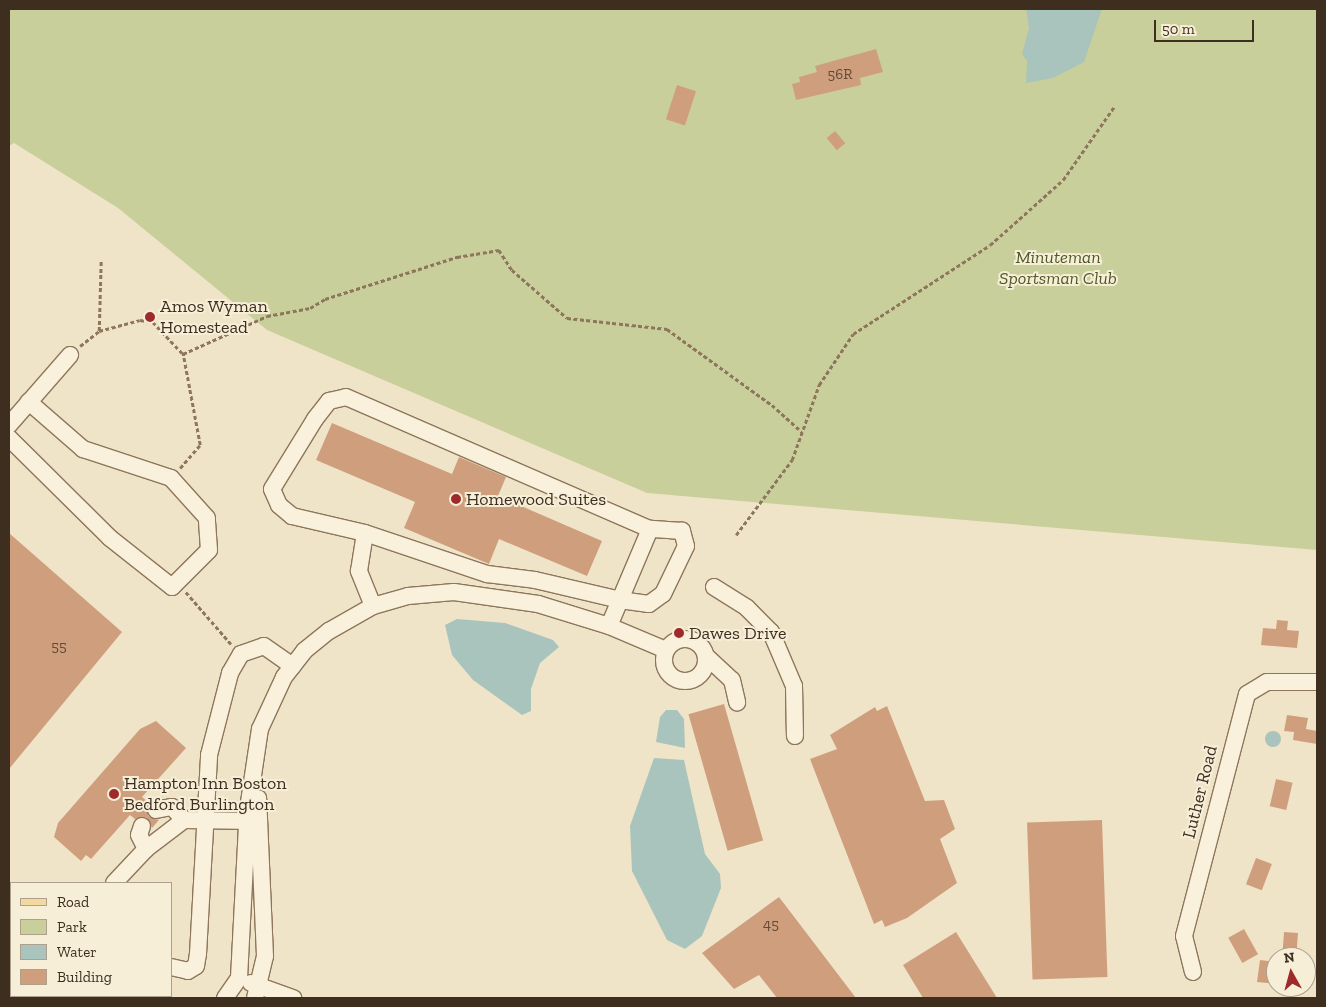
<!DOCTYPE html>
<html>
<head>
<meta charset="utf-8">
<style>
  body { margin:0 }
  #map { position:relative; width:1326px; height:1007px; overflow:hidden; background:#f0e4c8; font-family:"Zilla Slab",serif }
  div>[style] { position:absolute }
  .green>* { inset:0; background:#c9cf9b }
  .water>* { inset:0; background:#a9c4bc }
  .round { border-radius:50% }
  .building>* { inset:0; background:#cf9f7d; transform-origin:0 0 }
  .path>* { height:2.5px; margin-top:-1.25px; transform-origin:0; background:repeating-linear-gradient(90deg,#8d765c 0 4px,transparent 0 6.5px) }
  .roads { filter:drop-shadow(1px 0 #8d765c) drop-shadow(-1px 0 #8d765c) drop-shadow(0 1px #8d765c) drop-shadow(0 -1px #8d765c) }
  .minor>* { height:16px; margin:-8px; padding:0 8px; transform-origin:8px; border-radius:8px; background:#faf1dc }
  .minor>.ring { margin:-8px; padding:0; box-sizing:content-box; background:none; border:16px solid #faf1dc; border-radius:50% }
  .major>* { height:21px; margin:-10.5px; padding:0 10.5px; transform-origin:10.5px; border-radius:10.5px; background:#f3d9a0 }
  .dots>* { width:14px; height:14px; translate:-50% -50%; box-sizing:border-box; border:2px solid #f7eed8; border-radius:50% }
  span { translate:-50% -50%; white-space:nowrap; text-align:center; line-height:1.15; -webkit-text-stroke:4px #f7eed8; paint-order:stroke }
  .number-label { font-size:15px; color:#624a37 }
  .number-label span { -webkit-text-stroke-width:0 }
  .park-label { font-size:18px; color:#4d5a26; font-style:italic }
  .poi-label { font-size:18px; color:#3d2e20 }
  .left { translate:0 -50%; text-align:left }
  .street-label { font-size:18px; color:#3d2e20 }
  .frame { position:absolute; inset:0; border:10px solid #3d2e20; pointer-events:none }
  .legend { position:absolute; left:10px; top:882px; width:162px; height:115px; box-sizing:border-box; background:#f7eed8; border:1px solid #ada18e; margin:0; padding:6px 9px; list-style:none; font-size:15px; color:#3d2e20 }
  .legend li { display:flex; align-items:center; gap:10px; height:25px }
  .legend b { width:25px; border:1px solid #ada18e }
  .north { position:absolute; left:1266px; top:947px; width:50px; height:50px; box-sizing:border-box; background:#f7eed8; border:1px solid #ada18e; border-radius:50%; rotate:353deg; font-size:14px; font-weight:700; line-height:20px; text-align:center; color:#3d2e20 }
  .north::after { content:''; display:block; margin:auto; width:18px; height:22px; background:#9e2a2b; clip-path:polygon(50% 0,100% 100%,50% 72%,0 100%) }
  .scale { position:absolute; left:1154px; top:20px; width:100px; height:22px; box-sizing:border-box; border:2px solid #3d2e20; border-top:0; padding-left:6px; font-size:15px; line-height:18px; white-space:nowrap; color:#3d2e20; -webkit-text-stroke:4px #f7eed8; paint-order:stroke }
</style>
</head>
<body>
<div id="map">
  <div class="green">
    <div style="clip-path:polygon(9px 9px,1317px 9px,1317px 550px,647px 493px,267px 330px,118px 208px,14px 143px,9px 146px)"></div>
  </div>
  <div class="water">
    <div style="clip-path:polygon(1026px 9px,1102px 9px,1084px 62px,1053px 78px,1026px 83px,1027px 61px,1022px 54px,1029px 28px)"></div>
    <div style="clip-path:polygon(457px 619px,505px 623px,553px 640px,559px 647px,540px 663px,531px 689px,531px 711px,522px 715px,473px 680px,452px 655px,445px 625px)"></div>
    <div style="clip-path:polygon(666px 710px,677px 710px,684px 719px,685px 748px,656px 742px,660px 717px)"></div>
    <div class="round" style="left:1265px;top:731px;width:16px;height:16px"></div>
    <div style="clip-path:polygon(654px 758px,684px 760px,705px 854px,720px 874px,721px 888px,702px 936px,685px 949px,667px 940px,632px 871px,630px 826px)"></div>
  </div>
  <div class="building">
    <div style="clip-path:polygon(876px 49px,883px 72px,860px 78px,861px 85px,796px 100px,792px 84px,800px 82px,799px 77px,817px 72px,815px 66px)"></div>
    <div style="left:677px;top:85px;width:20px;height:36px;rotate:18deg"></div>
    <div style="left:835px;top:131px;width:16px;height:11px;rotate:50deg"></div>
    <div style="clip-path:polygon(332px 423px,452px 474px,459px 457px,506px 477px,498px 496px,602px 541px,587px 576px,499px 539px,489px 564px,404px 528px,415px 502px,316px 460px)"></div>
    <div style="clip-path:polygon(9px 533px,122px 632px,9px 769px)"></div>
    <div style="clip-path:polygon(1277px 620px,1288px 621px,1287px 630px,1299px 631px,1297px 648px,1261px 645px,1263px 628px,1276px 629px)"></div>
    <div style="left:724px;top:704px;width:142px;height:37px;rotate:74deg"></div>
    <div style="clip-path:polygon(887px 706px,925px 801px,944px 800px,955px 829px,940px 839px,957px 883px,907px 918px,885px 927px,882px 920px,874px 924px,810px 759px,837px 749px,830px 735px,875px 707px,877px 711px)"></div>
    <div style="clip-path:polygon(1287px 715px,1308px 718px,1306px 729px,1317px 731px,1317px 744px,1293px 740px,1294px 732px,1284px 731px)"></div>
    <div style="clip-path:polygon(156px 721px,186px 748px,142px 797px,149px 803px,148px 816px,159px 820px,152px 828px,146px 817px,135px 819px,130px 815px,91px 859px,86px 855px,81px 861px,54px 837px,58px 823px,140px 729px)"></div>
    <div style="left:1276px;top:779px;width:17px;height:28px;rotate:13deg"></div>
    <div style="left:1102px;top:820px;width:157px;height:75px;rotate:88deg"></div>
    <div style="left:1256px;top:858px;width:17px;height:28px;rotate:21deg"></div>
    <div style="clip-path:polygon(779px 897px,856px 998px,777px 998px,759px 975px,734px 989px,702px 953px)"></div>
    <div style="left:1244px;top:929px;width:29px;height:18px;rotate:61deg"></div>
    <div style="clip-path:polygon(956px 932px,997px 998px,923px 998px,903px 965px)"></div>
    <div style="left:1284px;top:932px;width:14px;height:19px;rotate:4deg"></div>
    <div style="clip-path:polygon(1260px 960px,1276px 962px,1276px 984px,1257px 982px)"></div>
  </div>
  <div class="path">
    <div style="left:99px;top:331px;width:71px;rotate:-88.4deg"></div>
    <div style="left:80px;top:346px;width:24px;rotate:-38deg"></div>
    <div style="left:99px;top:331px;width:42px;rotate:-15deg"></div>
    <div style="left:140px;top:320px;width:13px;rotate:9deg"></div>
    <div style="left:153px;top:322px;width:44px;rotate:46.8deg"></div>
    <div style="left:180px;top:468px;width:30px;rotate:-49deg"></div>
    <div style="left:200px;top:445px;width:93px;rotate:-100.6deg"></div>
    <div style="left:183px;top:354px;width:92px;rotate:-24.3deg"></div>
    <div style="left:267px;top:316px;width:44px;rotate:-10.5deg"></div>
    <div style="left:310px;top:308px;width:17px;rotate:-31deg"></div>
    <div style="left:325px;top:299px;width:139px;rotate:-17.7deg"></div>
    <div style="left:457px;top:257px;width:43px;rotate:-9.5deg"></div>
    <div style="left:499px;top:250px;width:24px;rotate:57deg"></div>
    <div style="left:512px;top:270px;width:73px;rotate:41.1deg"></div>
    <div style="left:567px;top:318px;width:101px;rotate:6.3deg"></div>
    <div style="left:667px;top:329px;width:130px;rotate:35.9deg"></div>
    <div style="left:772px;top:405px;width:40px;rotate:42deg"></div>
    <div style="left:736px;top:535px;width:94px;rotate:-53.3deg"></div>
    <div style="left:792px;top:460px;width:80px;rotate:-70.2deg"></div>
    <div style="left:819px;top:385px;width:61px;rotate:-56.3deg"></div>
    <div style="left:853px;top:334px;width:163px;rotate:-33deg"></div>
    <div style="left:990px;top:245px;width:98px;rotate:-41.7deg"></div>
    <div style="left:1063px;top:180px;width:89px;rotate:-55.1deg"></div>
    <div style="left:186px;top:592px;width:69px;rotate:49.1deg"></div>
  </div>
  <div class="roads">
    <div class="minor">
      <div style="left:9px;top:425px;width:93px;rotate:-48.9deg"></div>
      <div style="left:9px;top:438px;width:142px;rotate:44.7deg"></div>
      <div style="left:110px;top:538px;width:79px;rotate:38.3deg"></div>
      <div style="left:172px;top:587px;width:52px;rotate:-45deg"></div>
      <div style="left:209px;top:550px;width:32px;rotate:-94deg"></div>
      <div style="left:207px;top:518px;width:54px;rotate:-132deg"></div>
      <div style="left:171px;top:478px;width:93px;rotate:-161.8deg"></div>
      <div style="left:83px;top:449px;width:72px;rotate:-139deg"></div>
      <div style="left:365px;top:533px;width:75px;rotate:-166.9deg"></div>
      <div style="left:292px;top:516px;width:17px;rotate:-140deg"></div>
      <div style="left:279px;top:505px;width:17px;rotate:-114deg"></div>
      <div style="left:272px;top:489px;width:82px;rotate:-58.4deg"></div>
      <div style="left:315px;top:419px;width:23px;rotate:-52deg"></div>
      <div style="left:329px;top:401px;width:17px;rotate:-13deg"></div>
      <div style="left:346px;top:397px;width:331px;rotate:23.5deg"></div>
      <div style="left:714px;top:587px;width:39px;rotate:32deg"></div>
      <div style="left:747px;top:608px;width:34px;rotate:45deg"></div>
      <div style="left:771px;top:632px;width:59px;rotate:66.9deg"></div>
      <div style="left:794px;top:686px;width:50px;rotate:88.9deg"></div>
      <div style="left:373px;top:606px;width:38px;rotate:-112deg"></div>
      <div style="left:359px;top:571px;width:38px;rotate:-81deg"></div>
      <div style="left:365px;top:533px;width:129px;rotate:18.6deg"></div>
      <div style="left:487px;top:574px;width:48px;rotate:7.1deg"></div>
      <div style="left:535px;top:580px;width:87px;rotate:13.2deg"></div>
      <div style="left:620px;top:600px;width:29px;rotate:8deg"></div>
      <div style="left:649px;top:604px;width:17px;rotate:-36deg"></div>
      <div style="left:663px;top:594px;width:53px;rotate:-64.4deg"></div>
      <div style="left:686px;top:546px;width:16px;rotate:-105deg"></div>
      <div style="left:682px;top:531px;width:32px;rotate:-176deg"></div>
      <div style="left:650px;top:529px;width:77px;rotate:112.9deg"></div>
      <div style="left:620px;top:600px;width:28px;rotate:113deg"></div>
      <div class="ring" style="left:664px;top:639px;width:26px;height:26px"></div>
      <div style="left:706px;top:656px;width:35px;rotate:43deg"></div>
      <div style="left:732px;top:680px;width:23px;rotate:77deg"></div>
      <div style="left:156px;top:810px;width:16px;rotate:-11deg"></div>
      <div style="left:172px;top:807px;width:18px;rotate:47deg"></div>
      <div style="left:142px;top:826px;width:9px;rotate:108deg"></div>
      <div style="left:139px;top:835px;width:16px;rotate:63deg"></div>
      <div style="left:114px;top:883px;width:47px;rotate:-46.7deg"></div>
      <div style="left:146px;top:849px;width:48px;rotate:-37.3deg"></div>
      <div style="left:184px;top:820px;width:73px;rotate:0.8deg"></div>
      <div style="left:171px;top:967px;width:17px;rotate:13deg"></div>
      <div style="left:188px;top:971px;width:9px;rotate:-32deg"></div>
      <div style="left:196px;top:966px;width:12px;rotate:-81deg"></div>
      <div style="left:198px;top:954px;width:199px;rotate:-86.8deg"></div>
      <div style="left:209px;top:755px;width:85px;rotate:-75.6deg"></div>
      <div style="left:230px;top:673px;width:22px;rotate:-60deg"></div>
      <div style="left:241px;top:654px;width:24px;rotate:-19deg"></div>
      <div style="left:264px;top:646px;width:35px;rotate:35deg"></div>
      <div style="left:1193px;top:972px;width:37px;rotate:-104deg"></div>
      <div style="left:1184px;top:936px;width:250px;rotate:-75.4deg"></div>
      <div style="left:1247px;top:694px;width:23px;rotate:-31deg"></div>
      <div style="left:1267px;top:682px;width:50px"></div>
      <div style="left:251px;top:983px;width:45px;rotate:19.7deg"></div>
      <div style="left:225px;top:998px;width:24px;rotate:-55deg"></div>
      <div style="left:239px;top:978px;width:169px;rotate:-87deg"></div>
      <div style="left:248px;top:809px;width:81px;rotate:-81.5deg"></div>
      <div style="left:260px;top:729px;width:57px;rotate:-65.2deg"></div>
      <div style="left:284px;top:677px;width:33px;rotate:-52deg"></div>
      <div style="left:304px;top:651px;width:32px;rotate:-39deg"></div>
      <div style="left:329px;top:631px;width:51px;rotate:-29.6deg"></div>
      <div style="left:373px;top:606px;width:36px;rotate:-16deg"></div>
      <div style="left:408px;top:596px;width:46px;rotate:-5deg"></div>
      <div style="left:454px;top:592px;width:85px;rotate:8.1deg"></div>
      <div style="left:538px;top:604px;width:74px;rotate:17.2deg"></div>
      <div style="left:609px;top:626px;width:62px;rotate:22.8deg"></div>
      <div style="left:255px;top:998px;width:43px;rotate:-76.6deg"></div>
      <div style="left:265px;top:956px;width:158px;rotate:-92.5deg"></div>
    </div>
    <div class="major">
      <div style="left:9px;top:942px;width:3px;rotate:45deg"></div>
      <div style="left:9px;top:978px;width:3px;rotate:45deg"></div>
      <div style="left:29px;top:996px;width:3px;rotate:45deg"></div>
      <div style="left:71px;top:996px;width:4px;rotate:34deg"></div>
    </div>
  </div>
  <div class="dots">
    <div style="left:150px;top:317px;background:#9e2a2b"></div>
    <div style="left:456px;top:499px;background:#9e2a2b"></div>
    <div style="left:679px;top:633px;background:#9e2a2b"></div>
    <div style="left:114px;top:794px;background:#9e2a2b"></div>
  </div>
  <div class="number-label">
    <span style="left:840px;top:75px">56R</span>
    <span style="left:59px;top:647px">55</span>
    <span style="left:771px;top:925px">45</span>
  </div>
  <div class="park-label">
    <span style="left:1058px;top:268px">Minuteman<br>Sportsman Club</span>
  </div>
  <div class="poi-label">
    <span class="left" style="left:160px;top:317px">Amos Wyman<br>Homestead</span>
    <span class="left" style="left:466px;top:499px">Homewood Suites</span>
    <span class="left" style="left:689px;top:633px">Dawes Drive</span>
    <span class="left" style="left:124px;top:794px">Hampton Inn Boston<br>Bedford Burlington</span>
  </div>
  <div class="street-label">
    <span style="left:1200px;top:792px;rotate:-76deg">Luther Road</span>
  </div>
  <div class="frame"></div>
  <ul class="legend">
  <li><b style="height:6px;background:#f3d9a0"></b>Road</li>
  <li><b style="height:14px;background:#c9cf9b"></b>Park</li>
  <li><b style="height:14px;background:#a9c4bc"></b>Water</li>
  <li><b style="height:14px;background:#cf9f7d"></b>Building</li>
  </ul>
  <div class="north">N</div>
  <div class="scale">50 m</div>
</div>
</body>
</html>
